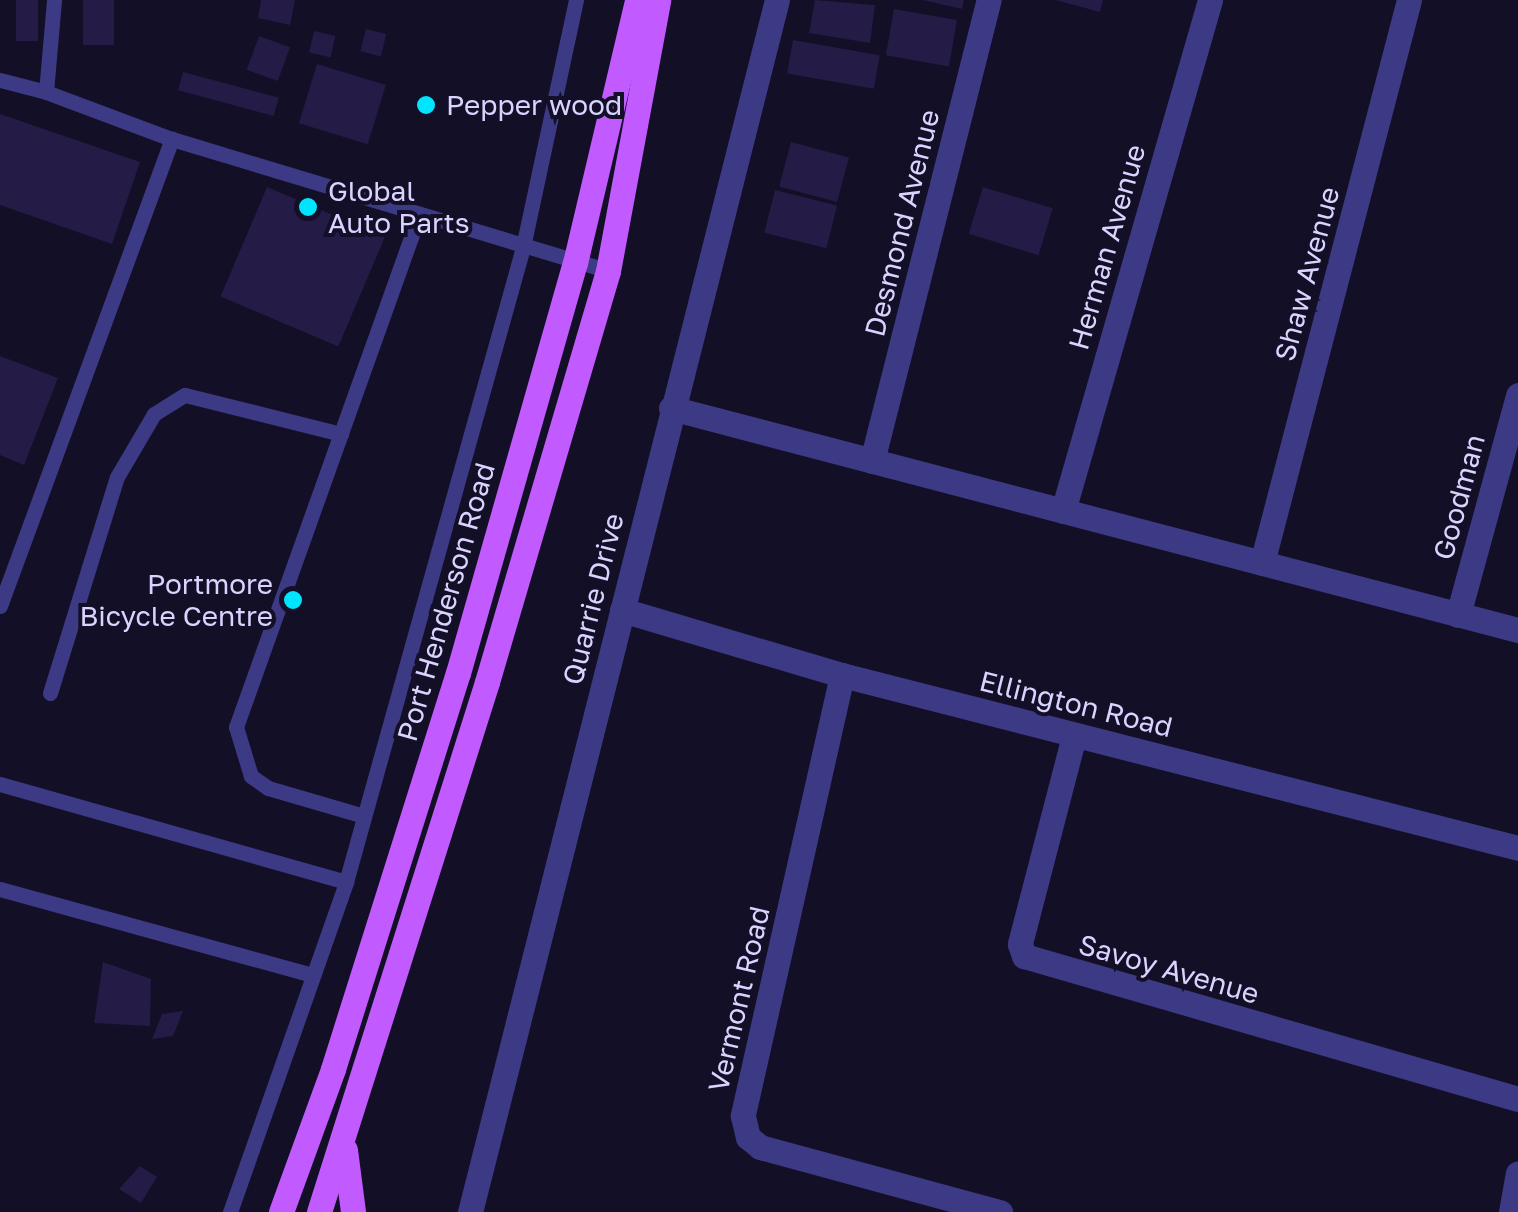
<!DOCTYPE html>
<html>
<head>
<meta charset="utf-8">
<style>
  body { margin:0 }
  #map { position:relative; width:1518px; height:1212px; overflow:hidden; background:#130f26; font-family:"Golos Text",sans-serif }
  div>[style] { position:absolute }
  .building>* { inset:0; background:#241b47; transform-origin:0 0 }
  .service>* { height:15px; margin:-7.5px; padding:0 7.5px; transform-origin:7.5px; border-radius:7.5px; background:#3d3a85 }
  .minor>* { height:25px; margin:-12.5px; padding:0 12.5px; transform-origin:12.5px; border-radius:12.5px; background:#3d3a85 }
  .primary>* { height:25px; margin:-12.5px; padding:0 12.5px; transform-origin:12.5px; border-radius:12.5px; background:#c25bff }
  .dots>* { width:28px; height:28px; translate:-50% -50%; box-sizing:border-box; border:5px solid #130f26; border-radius:50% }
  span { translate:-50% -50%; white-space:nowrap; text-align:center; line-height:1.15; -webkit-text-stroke:8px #130f26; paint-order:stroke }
  .poi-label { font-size:28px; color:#d9d4ff }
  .left { translate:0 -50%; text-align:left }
  .right { translate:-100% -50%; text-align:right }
  .street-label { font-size:28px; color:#d9d4ff }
</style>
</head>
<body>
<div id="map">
  <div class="building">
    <div style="left:16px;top:0;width:22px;height:41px"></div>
    <div style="left:83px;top:0;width:31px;height:45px"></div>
    <div style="clip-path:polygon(261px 0,295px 0,290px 25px,258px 18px)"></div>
    <div style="clip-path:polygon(815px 0,875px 5px,870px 43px,809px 33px)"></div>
    <div style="clip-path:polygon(923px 0,964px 0,962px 9px)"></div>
    <div style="clip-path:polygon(1055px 0,1103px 0,1100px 12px)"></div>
    <div style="left:894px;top:9px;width:64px;height:47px;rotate:10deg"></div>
    <div style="left:366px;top:29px;width:21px;height:23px;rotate:14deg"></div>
    <div style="left:314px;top:31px;width:22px;height:22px;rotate:13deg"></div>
    <div style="left:259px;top:36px;width:33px;height:36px;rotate:20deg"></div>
    <div style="left:793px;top:40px;width:88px;height:34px;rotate:10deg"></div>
    <div style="left:317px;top:64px;width:72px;height:62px;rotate:17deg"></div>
    <div style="left:183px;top:72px;width:99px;height:19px;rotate:15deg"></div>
    <div style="clip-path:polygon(0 114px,140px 162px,112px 244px,0 205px)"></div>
    <div style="left:791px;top:142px;width:60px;height:46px;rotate:15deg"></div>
    <div style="left:267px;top:187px;width:128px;height:119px;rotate:23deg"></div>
    <div style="left:983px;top:187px;width:73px;height:49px;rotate:17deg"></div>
    <div style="left:775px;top:190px;width:64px;height:44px;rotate:14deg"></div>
    <div style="clip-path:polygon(0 356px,58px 378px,24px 465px,0 455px)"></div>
    <div style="clip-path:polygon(103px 962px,151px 979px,150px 1026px,94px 1023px)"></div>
    <div style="clip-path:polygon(183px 1011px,173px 1036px,152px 1039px,162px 1014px)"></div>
    <div style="clip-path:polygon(140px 1166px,157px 1177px,141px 1203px,119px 1189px)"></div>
  </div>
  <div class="service">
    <div style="left:0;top:80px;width:48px;rotate:14.6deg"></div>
    <div style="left:46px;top:92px;width:134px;rotate:20.5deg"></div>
    <div style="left:172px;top:139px;width:456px;rotate:16.8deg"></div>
    <div style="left:46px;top:92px;width:92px;rotate:-85deg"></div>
    <div style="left:0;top:606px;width:498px;rotate:-69.8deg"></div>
    <div style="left:50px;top:693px;width:226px;rotate:-72.8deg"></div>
    <div style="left:117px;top:477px;width:73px;rotate:-59.6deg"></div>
    <div style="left:154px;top:414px;width:36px;rotate:-32deg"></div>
    <div style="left:185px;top:395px;width:161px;rotate:14deg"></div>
    <div style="left:0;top:784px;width:360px;rotate:15.8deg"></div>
    <div style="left:364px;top:816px;width:100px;rotate:-163.7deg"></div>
    <div style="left:268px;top:788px;width:21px;rotate:-145deg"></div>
    <div style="left:251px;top:776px;width:51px;rotate:-107deg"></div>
    <div style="left:236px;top:727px;width:544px;rotate:-70.33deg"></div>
    <div style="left:0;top:889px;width:325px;rotate:15.4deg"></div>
    <div style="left:230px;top:1212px;width:350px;rotate:-70.6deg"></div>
    <div style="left:346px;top:882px;width:659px;rotate:-74.42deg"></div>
    <div style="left:523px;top:247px;width:253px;rotate:-77.9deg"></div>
  </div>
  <div class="minor">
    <div style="left:671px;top:408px;width:876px;rotate:14.69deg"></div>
    <div style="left:872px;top:461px;width:476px;rotate:-75.8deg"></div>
    <div style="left:1063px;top:511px;width:532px;rotate:-73.95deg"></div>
    <div style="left:1262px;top:563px;width:582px;rotate:-75.37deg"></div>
    <div style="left:622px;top:610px;width:229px;rotate:16.5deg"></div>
    <div style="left:842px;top:675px;width:698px;rotate:14.35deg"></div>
    <div style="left:1458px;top:615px;width:228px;rotate:-74.7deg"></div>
    <div style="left:842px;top:675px;width:452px;rotate:102.7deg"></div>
    <div style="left:743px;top:1116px;width:22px;rotate:77deg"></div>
    <div style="left:748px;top:1137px;width:16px;rotate:40deg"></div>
    <div style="left:760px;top:1147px;width:249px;rotate:15.2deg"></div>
    <div style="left:1074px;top:736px;width:215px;rotate:104.6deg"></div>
    <div style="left:1020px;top:944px;width:13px;rotate:72deg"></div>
    <div style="left:1024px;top:956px;width:514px;rotate:16.14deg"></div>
    <div style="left:470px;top:1212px;width:1250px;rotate:-75.79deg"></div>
    <div style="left:1511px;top:1212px;width:39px;rotate:-80deg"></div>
  </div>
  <div class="primary">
    <div style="left:345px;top:1150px;width:63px;rotate:82.6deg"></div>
    <div style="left:281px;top:1212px;width:152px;rotate:-70deg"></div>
    <div style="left:333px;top:1069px;width:415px;rotate:-72.5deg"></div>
    <div style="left:458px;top:673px;width:426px;rotate:-74.1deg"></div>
    <div style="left:575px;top:263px;width:270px;rotate:-76.7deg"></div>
    <div style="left:319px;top:1212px;width:556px;rotate:-72.41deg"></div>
    <div style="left:487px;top:682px;width:428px;rotate:-73.6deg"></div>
    <div style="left:608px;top:271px;width:276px;rotate:-79.5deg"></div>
  </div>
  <div class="dots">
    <div style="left:426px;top:105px;background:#00e5ff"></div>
    <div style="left:308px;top:207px;background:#00e5ff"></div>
    <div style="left:293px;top:600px;background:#00e5ff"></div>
  </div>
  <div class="poi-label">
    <span class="left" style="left:446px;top:105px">Pepper wood</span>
    <span class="left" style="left:328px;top:207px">Global<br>Auto Parts</span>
    <span class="right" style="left:273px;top:600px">Portmore<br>Bicycle Centre</span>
  </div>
  <div class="street-label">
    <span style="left:902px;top:223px;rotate:-76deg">Desmond Avenue</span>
    <span style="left:1107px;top:247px;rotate:-74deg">Herman Avenue</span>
    <span style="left:1307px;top:274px;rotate:-75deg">Shaw Avenue</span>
    <span style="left:1459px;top:497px;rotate:-75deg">Goodman</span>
    <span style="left:593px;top:599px;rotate:-76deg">Quarrie Drive</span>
    <span style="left:446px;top:602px;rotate:-74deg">Port Henderson Road</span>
    <span style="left:1076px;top:704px;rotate:14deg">Ellington Road</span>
    <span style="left:1169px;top:969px;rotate:16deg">Savoy Avenue</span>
    <span style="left:739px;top:999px;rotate:-77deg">Vermont Road</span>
  </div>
</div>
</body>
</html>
